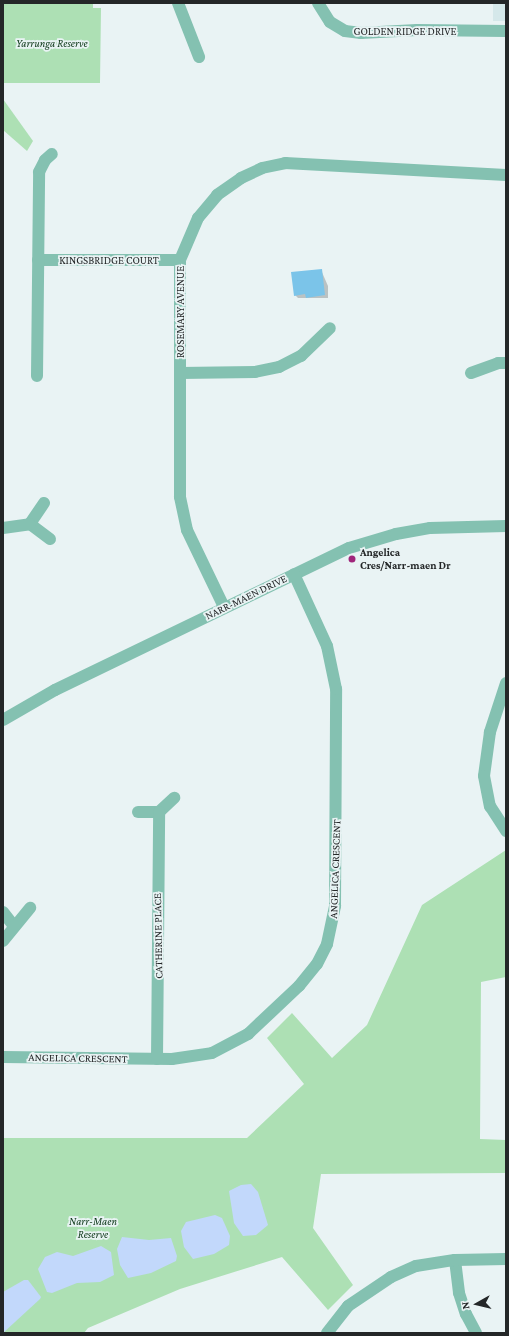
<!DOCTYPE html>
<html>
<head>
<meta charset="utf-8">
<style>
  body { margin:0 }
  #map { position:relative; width:509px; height:1336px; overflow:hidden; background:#e9f3f4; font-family:"Crimson Pro",serif }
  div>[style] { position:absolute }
  .built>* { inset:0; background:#d5e8ea; transform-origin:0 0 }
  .green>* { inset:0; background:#ade0b4 }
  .water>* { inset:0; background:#c2d8fb }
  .shadow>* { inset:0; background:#0003 }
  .building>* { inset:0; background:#7bc4e9 }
  .minor>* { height:12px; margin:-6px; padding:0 6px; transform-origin:6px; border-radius:6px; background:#84c1b1 }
  .dots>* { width:11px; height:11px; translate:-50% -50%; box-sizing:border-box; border:2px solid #e9f3f4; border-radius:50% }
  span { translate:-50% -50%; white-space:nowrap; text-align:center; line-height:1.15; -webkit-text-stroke:3.5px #e9f3f4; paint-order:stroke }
  .street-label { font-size:11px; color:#242728 }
  .park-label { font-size:11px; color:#0c3717; font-style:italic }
  .poi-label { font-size:11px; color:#242728; font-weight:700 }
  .left { translate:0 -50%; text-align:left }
  .frame { position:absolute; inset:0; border:4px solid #242728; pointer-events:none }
  .north { position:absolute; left:457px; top:1284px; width:40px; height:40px; -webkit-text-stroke:3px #e9f3f4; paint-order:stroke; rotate:262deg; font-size:11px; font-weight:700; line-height:16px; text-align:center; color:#242728 }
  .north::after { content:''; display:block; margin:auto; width:14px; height:18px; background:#242728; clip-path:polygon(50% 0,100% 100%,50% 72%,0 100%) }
</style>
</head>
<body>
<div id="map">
  <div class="built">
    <div style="left:493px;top:3px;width:13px;height:18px"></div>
  </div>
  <div class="green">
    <div style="clip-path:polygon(3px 3px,93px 3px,93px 8px,101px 8px,100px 83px,3px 83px)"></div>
    <div style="clip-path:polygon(3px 99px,33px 141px,27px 151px,3px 130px)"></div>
    <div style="clip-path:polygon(506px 850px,506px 977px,481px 982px,480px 1139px,506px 1140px,506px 1173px,321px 1174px,313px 1228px,353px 1285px,328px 1310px,282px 1257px,180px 1289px,88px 1328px,84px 1333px,3px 1333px,3px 1138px,247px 1138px,304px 1084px,267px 1038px,292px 1013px,332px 1058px,367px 1025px,422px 905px)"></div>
  </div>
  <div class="water">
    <div style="clip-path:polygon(251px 1184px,258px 1192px,268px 1225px,256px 1235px,243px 1236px,234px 1223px,229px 1191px,241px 1185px)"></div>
    <div style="clip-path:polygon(215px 1215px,222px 1218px,230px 1236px,229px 1245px,214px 1254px,193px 1259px,184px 1247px,181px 1231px,186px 1222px)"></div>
    <div style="clip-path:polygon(122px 1237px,149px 1240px,171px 1238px,177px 1256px,176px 1261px,151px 1273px,128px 1278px,120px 1265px,117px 1249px)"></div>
    <div style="clip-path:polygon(101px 1246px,111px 1252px,114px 1275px,100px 1282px,77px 1283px,52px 1293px,47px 1292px,38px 1269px,45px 1257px,57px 1252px,73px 1256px)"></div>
    <div style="clip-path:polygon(24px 1280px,28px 1280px,41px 1297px,40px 1299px,3px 1333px,3px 1292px)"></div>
  </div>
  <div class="shadow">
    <div style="clip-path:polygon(321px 270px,328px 286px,328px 298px,298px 298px,295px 295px)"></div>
  </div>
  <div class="building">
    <div style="clip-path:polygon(322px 269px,325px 295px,306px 298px,305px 294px,294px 296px,291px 272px)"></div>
  </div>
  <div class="minor">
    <div style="left:178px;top:3px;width:58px;rotate:68.7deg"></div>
    <div style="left:318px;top:3px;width:22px;rotate:58deg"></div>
    <div style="left:330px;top:22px;width:17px;rotate:31deg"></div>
    <div style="left:345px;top:31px;width:16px;rotate:7deg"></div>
    <div style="left:361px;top:33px;width:56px;rotate:-3.1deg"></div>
    <div style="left:417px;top:30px;width:89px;rotate:0.6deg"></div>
    <div style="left:38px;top:260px;width:142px"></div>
    <div style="left:180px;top:373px;width:75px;rotate:-0.8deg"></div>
    <div style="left:255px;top:372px;width:25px;rotate:-12deg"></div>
    <div style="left:279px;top:367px;width:25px;rotate:-27deg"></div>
    <div style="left:301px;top:356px;width:40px;rotate:-44deg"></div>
    <div style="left:471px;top:373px;width:29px;rotate:-20deg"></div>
    <div style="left:498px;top:363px;width:8px"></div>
    <div style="left:37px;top:376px;width:204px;rotate:-89.4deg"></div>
    <div style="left:39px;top:172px;width:13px;rotate:-63deg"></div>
    <div style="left:45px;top:160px;width:9px;rotate:-41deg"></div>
    <div style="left:44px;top:503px;width:25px;rotate:124deg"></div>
    <div style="left:30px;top:524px;width:25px;rotate:37deg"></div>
    <div style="left:3px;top:528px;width:27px;rotate:-8deg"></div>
    <div style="left:224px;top:607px;width:85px;rotate:-115.7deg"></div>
    <div style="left:187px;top:530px;width:34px;rotate:-102deg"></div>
    <div style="left:180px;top:497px;width:237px;rotate:-90deg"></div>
    <div style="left:180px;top:260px;width:46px;rotate:-66.8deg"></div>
    <div style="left:198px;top:218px;width:30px;rotate:-50deg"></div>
    <div style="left:217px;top:195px;width:29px;rotate:-35deg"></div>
    <div style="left:241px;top:178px;width:23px;rotate:-25deg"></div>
    <div style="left:262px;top:168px;width:24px;rotate:-12deg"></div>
    <div style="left:285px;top:163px;width:221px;rotate:3.1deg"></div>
    <div style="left:506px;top:683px;width:52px;rotate:108.1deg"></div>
    <div style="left:490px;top:732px;width:44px;rotate:97.8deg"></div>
    <div style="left:484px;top:776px;width:31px;rotate:79deg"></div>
    <div style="left:490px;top:806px;width:30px;rotate:57deg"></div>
    <div style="left:3px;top:720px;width:60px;rotate:-30deg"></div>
    <div style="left:55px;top:690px;width:326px;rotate:-25.8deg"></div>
    <div style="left:349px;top:548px;width:49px;rotate:-16.6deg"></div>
    <div style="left:396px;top:534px;width:35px;rotate:-10deg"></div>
    <div style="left:430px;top:528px;width:76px;rotate:-1.5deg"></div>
    <div style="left:138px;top:812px;width:21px"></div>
    <div style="left:159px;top:812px;width:21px;rotate:-43deg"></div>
    <div style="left:3px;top:912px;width:18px;rotate:52deg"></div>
    <div style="left:3px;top:941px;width:43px;rotate:-50.7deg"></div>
    <div style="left:3px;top:1057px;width:169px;rotate:0.7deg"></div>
    <div style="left:172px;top:1059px;width:40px;rotate:-8.5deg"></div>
    <div style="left:212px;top:1053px;width:41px;rotate:-27.8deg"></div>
    <div style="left:248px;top:1034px;width:70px;rotate:-43.3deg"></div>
    <div style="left:299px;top:986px;width:28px;rotate:-51deg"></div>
    <div style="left:317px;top:964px;width:22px;rotate:-63deg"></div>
    <div style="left:327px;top:944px;width:39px;rotate:-78deg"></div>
    <div style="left:335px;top:906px;width:217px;rotate:-89.7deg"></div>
    <div style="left:336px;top:689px;width:44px;rotate:-101.8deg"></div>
    <div style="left:327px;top:646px;width:79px;rotate:-114.6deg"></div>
    <div style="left:157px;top:1059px;width:247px;rotate:-89.5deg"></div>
    <div style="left:455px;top:1260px;width:33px;rotate:83deg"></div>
    <div style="left:459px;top:1293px;width:22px;rotate:72deg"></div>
    <div style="left:466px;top:1314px;width:21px;rotate:62deg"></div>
    <div style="left:327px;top:1333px;width:34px;rotate:-52deg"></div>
    <div style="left:348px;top:1306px;width:52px;rotate:-34deg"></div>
    <div style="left:391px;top:1277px;width:27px;rotate:-24deg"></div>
    <div style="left:416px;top:1266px;width:39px;rotate:-9deg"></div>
    <div style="left:455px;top:1260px;width:51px;rotate:-1.1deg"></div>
  </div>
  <div class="dots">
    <div style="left:352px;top:559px;background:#a0257b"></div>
  </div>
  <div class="street-label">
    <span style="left:405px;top:31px">GOLDEN RIDGE DRIVE</span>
    <span style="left:109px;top:260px">KINGSBRIDGE COURT</span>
    <span style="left:180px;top:312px;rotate:-90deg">ROSEMARY AVENUE</span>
    <span style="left:246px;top:597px;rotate:-26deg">NARR-MAEN DRIVE</span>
    <span style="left:335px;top:869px;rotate:-88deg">ANGELICA CRESCENT</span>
    <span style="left:158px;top:936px;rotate:-91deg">CATHERINE PLACE</span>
    <span style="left:78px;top:1058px;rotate:1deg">ANGELICA CRESCENT</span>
  </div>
  <div class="park-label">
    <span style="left:52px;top:43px">Yarrunga Reserve</span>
    <span style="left:93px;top:1228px">Narr-Maen<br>Reserve</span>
  </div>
  <div class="poi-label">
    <span class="left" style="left:360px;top:559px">Angelica<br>Cres/Narr-maen Dr</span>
  </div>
  <div class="frame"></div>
  <div class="north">N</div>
</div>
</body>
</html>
